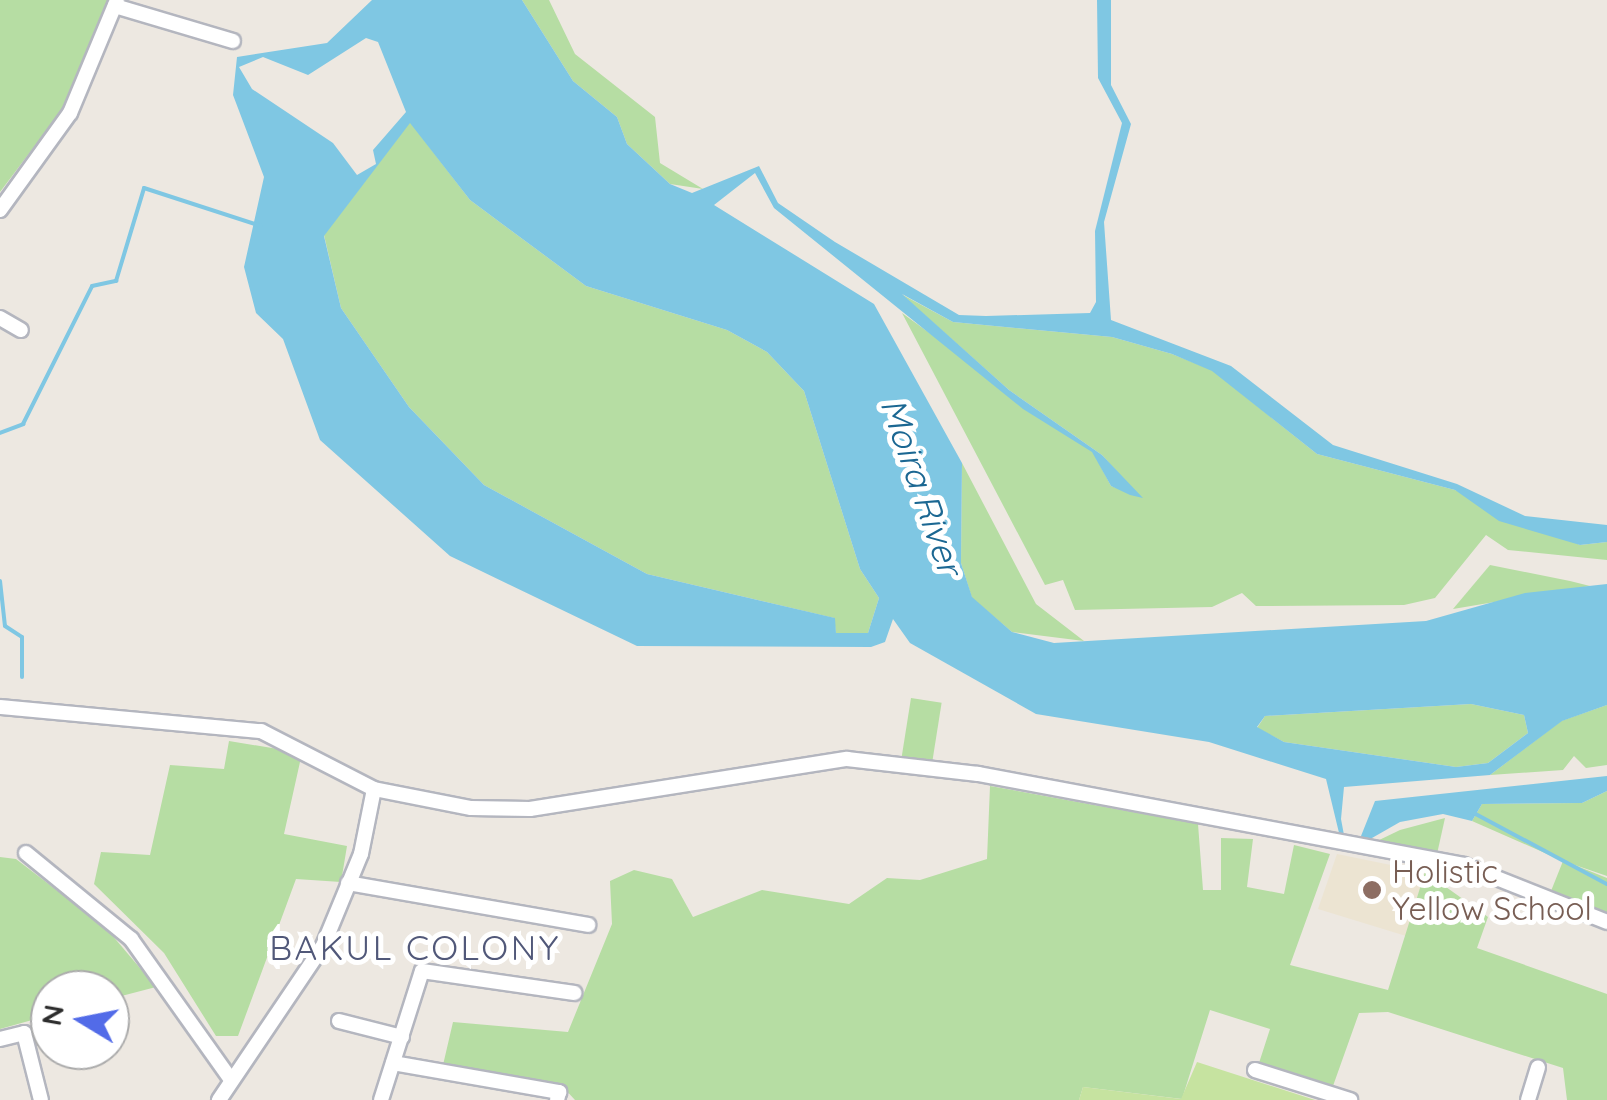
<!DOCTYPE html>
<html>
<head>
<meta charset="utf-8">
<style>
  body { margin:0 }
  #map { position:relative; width:1607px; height:1100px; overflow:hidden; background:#ede8e1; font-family:Quicksand,sans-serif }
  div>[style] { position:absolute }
  .education>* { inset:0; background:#ece4d2 }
  .green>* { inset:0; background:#b6dda3; transform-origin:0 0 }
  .pitch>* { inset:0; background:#c6e3a0 }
  .water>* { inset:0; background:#7fc7e3 }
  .stream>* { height:4px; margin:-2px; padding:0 2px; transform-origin:2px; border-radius:2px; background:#7fc7e3 }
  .roads { filter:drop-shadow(2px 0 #b4b6bf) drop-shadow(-2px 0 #b4b6bf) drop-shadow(0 2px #b4b6bf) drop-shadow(0 -2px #b4b6bf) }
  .minor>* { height:14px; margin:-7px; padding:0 7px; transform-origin:7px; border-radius:7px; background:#fff }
  .dots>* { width:28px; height:28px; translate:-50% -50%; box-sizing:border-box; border:5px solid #fff; border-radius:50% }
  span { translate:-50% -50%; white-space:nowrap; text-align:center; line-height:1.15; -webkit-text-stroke:10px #fff; paint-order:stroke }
  .education-label { font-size:32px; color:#785e54 }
  .left { translate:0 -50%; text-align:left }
  .water-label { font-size:35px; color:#1b6792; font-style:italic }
  .neighbourhood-label { font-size:35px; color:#515879; letter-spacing:2.5px }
  .north { position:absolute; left:30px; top:970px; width:100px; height:100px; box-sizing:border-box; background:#fff; border:2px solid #ababab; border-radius:50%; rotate:280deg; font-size:28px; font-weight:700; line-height:40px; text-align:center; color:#2d2d2d }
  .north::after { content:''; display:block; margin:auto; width:35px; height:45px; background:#526be8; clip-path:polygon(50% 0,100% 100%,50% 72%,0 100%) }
</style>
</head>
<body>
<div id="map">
  <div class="education">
    <div style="clip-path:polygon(1337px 854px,1425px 872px,1406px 936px,1318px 909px)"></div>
  </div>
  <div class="green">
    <div style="clip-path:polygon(0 0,110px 0,67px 103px,0 192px)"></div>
    <div style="clip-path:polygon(522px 0,549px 0,575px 54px,655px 117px,660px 163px,703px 189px,670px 184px,627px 144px,617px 117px,573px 81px)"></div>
    <div style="clip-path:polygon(410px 122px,470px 200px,586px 286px,727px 330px,767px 352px,804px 391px,860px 569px,879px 598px,868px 633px,836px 633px,834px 618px,647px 574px,484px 485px,409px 407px,341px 308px,324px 235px)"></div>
    <div style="clip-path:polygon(901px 294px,953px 322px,1112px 337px,1172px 354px,1212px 370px,1317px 454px,1455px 490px,1580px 545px,1607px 542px,1607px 560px,1508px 550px,1486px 535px,1435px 598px,1404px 605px,1256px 606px,1242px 593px,1212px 607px,1075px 610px,1063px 580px,1045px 585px,902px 313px,1093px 452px,1111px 486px,1139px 496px,1102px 455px,1009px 390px)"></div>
    <div style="clip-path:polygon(962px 463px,1036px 604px,1084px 641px,1012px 632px,972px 598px,961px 563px)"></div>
    <div style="clip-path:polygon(1490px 565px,1570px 581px,1590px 586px,1453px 609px)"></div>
    <div style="left:911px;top:698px;width:31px;height:63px;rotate:9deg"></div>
    <div style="clip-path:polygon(1471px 704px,1524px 715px,1528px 733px,1488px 763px,1456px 767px,1284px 742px,1257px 728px,1265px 716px)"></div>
    <div style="clip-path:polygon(1607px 705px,1607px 765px,1586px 768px,1574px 756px,1563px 770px,1490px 775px,1561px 721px)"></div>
    <div style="clip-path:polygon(229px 741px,302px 753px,284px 834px,347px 846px,341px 882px,296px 879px,238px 1036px,216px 1036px,164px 953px,94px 884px,101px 852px,150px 855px,170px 765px,224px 769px)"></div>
    <div style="clip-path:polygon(990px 786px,1198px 824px,1203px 890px,1221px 890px,1221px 838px,1253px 839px,1247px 887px,1284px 894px,1294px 845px,1330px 854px,1290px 965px,1388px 990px,1425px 872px,1488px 917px,1477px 948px,1607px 994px,1607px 1100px,1567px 1100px,1563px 1068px,1388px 1012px,1359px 1013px,1333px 1086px,1259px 1063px,1270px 1029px,1210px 1010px,1182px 1099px,1083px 1087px,1079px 1100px,575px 1100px,562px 1086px,443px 1065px,453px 1022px,568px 1032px,612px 924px,610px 881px,634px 870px,672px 879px,693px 917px,762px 890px,849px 904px,887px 878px,920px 880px,987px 859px)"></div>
    <div style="clip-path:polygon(1607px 791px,1607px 876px,1572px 864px,1607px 878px,1607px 915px,1551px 891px,1563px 861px,1472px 821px,1482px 804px,1582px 803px)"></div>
    <div style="clip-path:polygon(1445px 818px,1437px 854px,1373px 843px,1400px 830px)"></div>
    <div style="clip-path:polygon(0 857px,16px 859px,106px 928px,156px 987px,110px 999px,110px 990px,50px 990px,50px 1015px,0 1029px)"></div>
  </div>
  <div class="pitch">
    <div style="clip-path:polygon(1197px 1062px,1315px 1100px,1079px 1100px,1083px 1087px,1181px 1099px)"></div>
  </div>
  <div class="water">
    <div style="clip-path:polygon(evenodd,372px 0,522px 0,573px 81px,617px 117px,627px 144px,670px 184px,692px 193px,759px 166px,778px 203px,835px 242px,959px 315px,986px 316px,1090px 313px,1096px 302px,1095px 231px,1122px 123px,1098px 78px,1097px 0,1111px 0,1111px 85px,1131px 124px,1104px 222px,1111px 320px,1231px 366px,1333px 445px,1457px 484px,1525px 516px,1607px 525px,1607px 542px,1580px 545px,1499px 521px,1455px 490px,1317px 454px,1212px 371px,1172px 354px,1112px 337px,953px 322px,902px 294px,1009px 390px,1102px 455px,1143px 498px,1130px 495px,1111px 486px,1092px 452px,1023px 409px,774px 208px,755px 173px,714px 205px,874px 304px,962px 463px,961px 563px,972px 597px,1012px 632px,1054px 643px,1426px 621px,1525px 593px,1607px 584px,1607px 705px,1562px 721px,1490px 775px,1344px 787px,1341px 819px,1344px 835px,1359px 841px,1375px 801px,1607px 776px,1607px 791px,1582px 803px,1482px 804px,1472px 821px,1443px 814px,1400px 822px,1358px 846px,1340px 837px,1326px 779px,1209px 742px,1036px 714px,910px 643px,893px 619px,885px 642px,871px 647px,637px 646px,450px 556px,320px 440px,283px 339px,256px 313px,244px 267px,264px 177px,233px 95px,237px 57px,327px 43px,372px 0,366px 38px,378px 42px,406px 112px,373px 150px,376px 164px,357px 175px,333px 143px,252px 89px,239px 67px,263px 57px,308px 75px,366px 38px,372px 0,410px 123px,470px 200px,586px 286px,727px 330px,767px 352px,804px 391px,860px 569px,879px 598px,868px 633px,836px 633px,835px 618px,647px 574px,484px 485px,409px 407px,341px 308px,324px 236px,410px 123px,372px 0,1471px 704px,1524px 715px,1528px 733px,1488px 763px,1456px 767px,1284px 742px,1257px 727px,1265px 716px,1471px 704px)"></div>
  </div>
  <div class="stream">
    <div style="left:0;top:433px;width:25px;rotate:-21deg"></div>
    <div style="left:23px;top:424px;width:154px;rotate:-63.4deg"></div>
    <div style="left:92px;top:286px;width:25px;rotate:-12deg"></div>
    <div style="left:116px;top:281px;width:97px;rotate:-73.2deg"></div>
    <div style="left:144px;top:188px;width:123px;rotate:18deg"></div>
    <div style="left:0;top:581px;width:45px;rotate:83.7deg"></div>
    <div style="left:5px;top:626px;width:20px;rotate:33deg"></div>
    <div style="left:22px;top:637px;width:40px;rotate:90deg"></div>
    <div style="left:1470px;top:811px;width:155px;rotate:28.1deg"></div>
  </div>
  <div class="roads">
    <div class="minor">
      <div style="left:115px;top:6px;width:123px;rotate:16.5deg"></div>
      <div style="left:0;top:210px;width:120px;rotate:-54.2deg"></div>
      <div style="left:70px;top:113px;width:122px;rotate:-67.4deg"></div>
      <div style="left:0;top:318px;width:24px;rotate:30deg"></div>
      <div style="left:0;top:707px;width:262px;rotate:5.3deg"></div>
      <div style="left:261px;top:731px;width:127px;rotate:27.2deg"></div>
      <div style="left:374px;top:789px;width:99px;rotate:11.1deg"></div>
      <div style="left:471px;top:808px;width:59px;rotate:1deg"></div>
      <div style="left:530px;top:809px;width:321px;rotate:-9deg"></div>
      <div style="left:847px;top:759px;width:132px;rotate:6.5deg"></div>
      <div style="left:978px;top:774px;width:494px;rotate:10.6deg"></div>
      <div style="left:1464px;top:865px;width:154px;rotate:21.7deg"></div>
      <div style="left:26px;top:853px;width:136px;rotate:39.3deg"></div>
      <div style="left:131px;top:939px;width:169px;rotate:54.6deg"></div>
      <div style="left:348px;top:883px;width:244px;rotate:9.9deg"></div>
      <div style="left:339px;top:1021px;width:65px;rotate:14.3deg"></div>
      <div style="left:0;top:1039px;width:25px;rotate:-14deg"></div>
      <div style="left:24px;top:1033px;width:69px;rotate:75.8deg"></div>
      <div style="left:393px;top:1063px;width:169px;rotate:9.9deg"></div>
      <div style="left:559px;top:1092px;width:8px;rotate:104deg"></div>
      <div style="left:1255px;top:1070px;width:100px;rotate:17.5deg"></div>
      <div style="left:219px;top:1100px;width:186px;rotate:-56deg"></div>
      <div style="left:323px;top:946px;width:100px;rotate:-67.6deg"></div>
      <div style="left:361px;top:854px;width:66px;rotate:-78.7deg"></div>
      <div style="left:381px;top:1100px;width:135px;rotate:-72.4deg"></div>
      <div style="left:422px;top:971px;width:154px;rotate:8.2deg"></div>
      <div style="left:1528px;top:1100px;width:34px;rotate:-73deg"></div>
    </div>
  </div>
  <div class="dots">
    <div style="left:1372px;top:890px;background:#8d6e63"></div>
  </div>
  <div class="education-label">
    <span class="left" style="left:1392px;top:890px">Holistic<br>Yellow School</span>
  </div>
  <div class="water-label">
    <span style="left:922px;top:486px;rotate:71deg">Moira River</span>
  </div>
  <div class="neighbourhood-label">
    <span style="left:415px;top:947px">BAKUL COLONY</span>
  </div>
  <div class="north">N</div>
</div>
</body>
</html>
